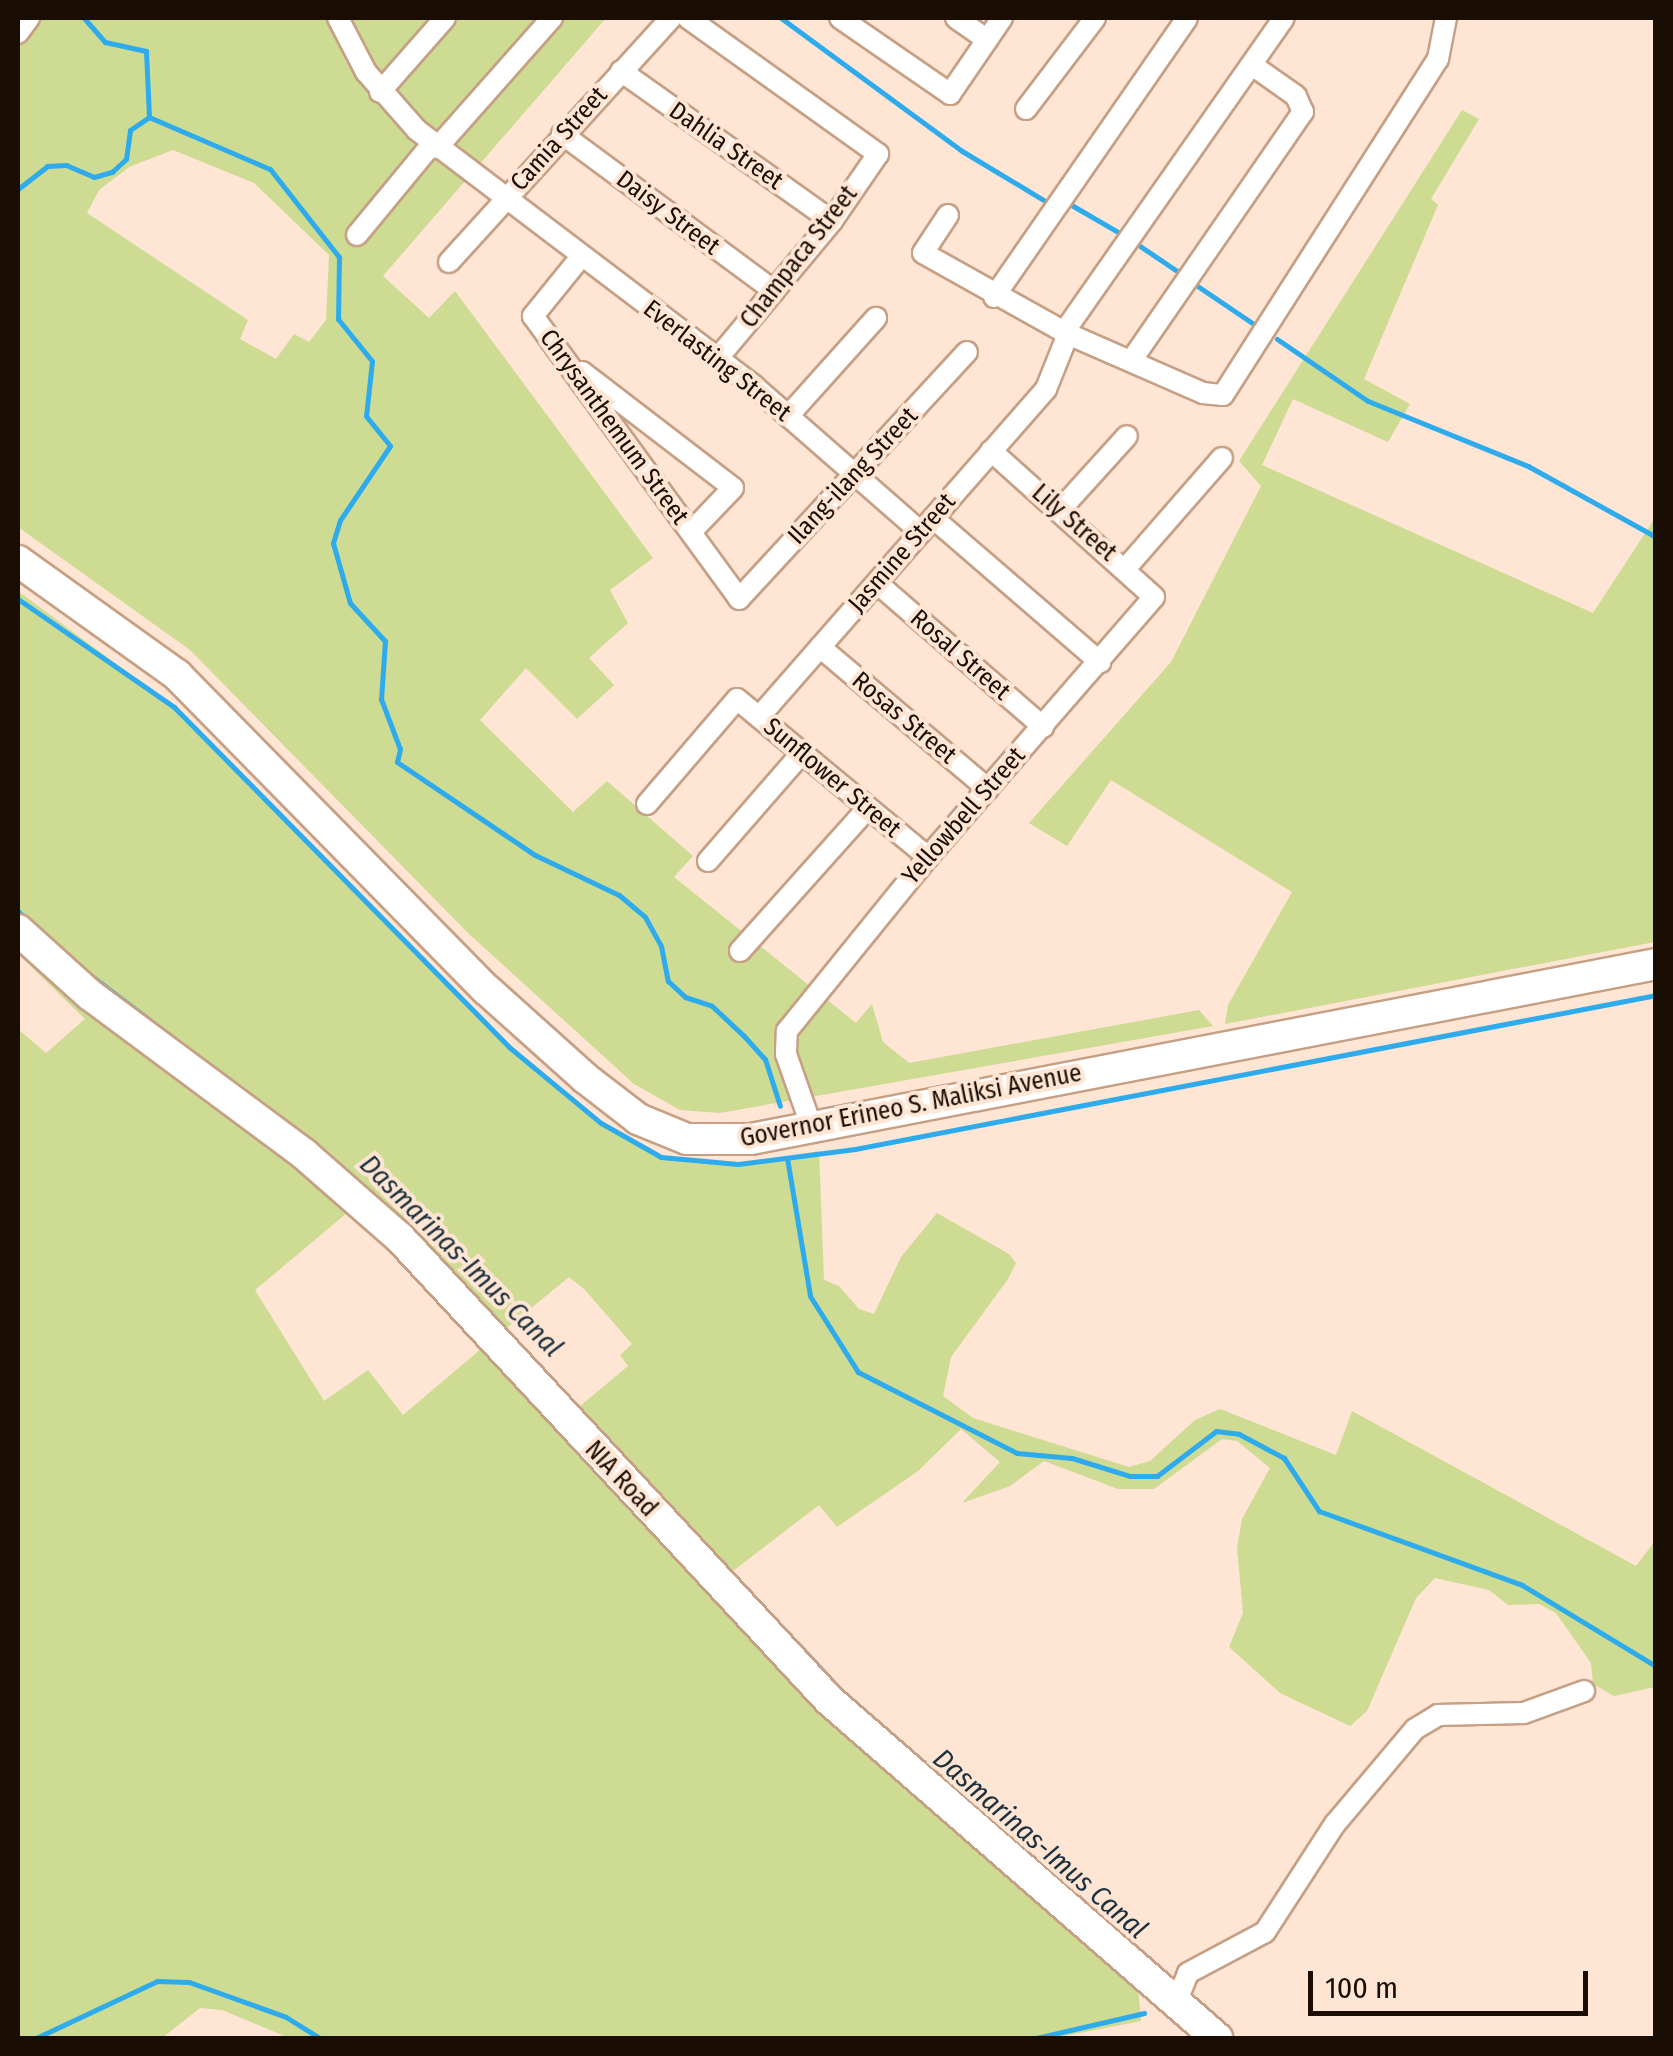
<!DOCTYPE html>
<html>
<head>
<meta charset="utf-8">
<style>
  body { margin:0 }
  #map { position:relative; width:1673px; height:2056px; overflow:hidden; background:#fee5d4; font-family:"Fira Sans Condensed",sans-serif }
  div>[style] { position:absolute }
  .green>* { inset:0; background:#cddb93 }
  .stream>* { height:5px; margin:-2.5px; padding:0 2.5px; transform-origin:2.5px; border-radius:2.5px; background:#2dabed }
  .roads { filter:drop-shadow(2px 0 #c6a084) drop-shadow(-2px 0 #c6a084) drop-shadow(0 2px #c6a084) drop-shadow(0 -2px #c6a084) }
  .street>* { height:20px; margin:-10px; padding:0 10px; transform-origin:10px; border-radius:10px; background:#fff }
  .secondary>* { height:30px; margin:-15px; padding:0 15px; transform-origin:15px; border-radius:15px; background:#fff }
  span { translate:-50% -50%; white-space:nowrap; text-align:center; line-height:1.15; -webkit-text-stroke:8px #fee5d4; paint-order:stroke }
  .street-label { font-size:25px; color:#1a0d04 }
  .water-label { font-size:28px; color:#1c303d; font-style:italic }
  .frame { position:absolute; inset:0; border:20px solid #1a0d04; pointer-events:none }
  .scale { position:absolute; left:1308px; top:1971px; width:280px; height:45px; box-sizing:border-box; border:5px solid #1a0d04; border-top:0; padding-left:12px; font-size:30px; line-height:35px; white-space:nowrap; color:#1a0d04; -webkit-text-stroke:8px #fee5d4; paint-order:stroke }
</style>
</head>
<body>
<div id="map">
  <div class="green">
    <div style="clip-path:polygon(evenodd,18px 18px,606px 18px,383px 276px,429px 318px,455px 291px,653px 558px,610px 590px,628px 623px,589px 658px,614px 685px,577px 719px,526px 668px,480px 720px,573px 812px,607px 781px,693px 856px,674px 877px,856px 1023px,872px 1004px,883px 1042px,909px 1063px,1199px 1010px,1213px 1026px,720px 1113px,680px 1110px,634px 1084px,468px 933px,190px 650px,18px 527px,18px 18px,173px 150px,254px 183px,329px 255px,326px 320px,309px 342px,294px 334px,276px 359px,240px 339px,248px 320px,87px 213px,99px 190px,129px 167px,173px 150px)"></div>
    <div style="clip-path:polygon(1462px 110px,1479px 119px,1431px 199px,1438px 205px,1364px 379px,1410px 404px,1388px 442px,1293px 399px,1262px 465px,1593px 613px,1655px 518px,1655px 942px,1225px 1024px,1228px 1005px,1292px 892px,1111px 780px,1067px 846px,1029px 823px,1171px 662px,1261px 486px,1239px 461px)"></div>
    <div style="clip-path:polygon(18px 591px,174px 707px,509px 1047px,601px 1123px,661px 1157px,692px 1163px,738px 1164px,819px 1151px,824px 1280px,839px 1286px,859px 1309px,874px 1314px,901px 1257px,937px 1213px,1009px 1254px,1016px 1263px,1008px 1279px,951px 1357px,943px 1396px,973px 1418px,1129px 1467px,1150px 1461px,1195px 1420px,1220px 1409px,1336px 1455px,1352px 1411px,1636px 1566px,1655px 1541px,1655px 1687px,1614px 1696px,1593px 1684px,1591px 1663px,1556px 1613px,1539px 1604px,1508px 1605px,1489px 1590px,1435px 1578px,1416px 1598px,1367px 1711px,1350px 1726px,1280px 1693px,1229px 1647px,1243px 1613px,1237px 1548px,1242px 1519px,1270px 1468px,1237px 1441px,1222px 1439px,1154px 1489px,1118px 1489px,1044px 1461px,1010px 1486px,962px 1503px,1000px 1462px,961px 1429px,918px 1471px,837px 1527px,819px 1505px,725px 1577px,573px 1412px,628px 1366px,620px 1355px,632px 1344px,585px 1290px,569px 1277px,502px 1332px,18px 916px)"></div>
    <div style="clip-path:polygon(18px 941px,353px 1208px,255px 1290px,324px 1401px,368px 1370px,403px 1415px,488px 1343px,1138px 1985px,1141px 2021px,1054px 2038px,289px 2038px,222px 2010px,200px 2008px,162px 2038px,18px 2038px,18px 1029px,46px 1053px,85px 1019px,18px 954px)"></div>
  </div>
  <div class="stream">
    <div style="left:84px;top:18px;width:32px;rotate:49deg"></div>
    <div style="left:105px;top:42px;width:42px;rotate:12.4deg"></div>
    <div style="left:146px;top:51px;width:66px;rotate:87.4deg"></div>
    <div style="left:781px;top:18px;width:225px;rotate:36.3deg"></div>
    <div style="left:962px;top:151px;width:105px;rotate:31deg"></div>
    <div style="left:18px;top:189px;width:37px;rotate:-38deg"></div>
    <div style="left:47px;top:166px;width:19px;rotate:-3deg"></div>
    <div style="left:66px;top:165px;width:30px;rotate:23deg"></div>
    <div style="left:94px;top:177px;width:19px;rotate:-16deg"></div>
    <div style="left:112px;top:172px;width:19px;rotate:-43deg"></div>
    <div style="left:126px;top:159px;width:29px;rotate:-82deg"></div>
    <div style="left:130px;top:130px;width:23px;rotate:-34deg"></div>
    <div style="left:149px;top:117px;width:132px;rotate:23.3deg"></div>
    <div style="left:270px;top:169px;width:112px;rotate:51.9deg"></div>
    <div style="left:339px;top:257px;width:62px;rotate:90.9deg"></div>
    <div style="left:338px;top:319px;width:54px;rotate:51deg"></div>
    <div style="left:372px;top:361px;width:55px;rotate:96.2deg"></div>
    <div style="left:366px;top:416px;width:38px;rotate:51deg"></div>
    <div style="left:390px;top:446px;width:89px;rotate:124deg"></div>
    <div style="left:340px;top:520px;width:24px;rotate:107deg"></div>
    <div style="left:333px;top:543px;width:62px;rotate:74.2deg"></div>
    <div style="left:350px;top:603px;width:52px;rotate:47.4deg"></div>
    <div style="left:385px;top:641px;width:58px;rotate:93.9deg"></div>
    <div style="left:381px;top:699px;width:53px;rotate:69.2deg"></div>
    <div style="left:400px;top:749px;width:13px;rotate:103deg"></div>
    <div style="left:397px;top:762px;width:166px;rotate:34deg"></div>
    <div style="left:535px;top:855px;width:93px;rotate:25.5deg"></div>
    <div style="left:619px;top:895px;width:34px;rotate:40deg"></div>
    <div style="left:645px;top:917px;width:33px;rotate:61deg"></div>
    <div style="left:661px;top:946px;width:36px;rotate:79deg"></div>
    <div style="left:668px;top:981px;width:23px;rotate:43deg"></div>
    <div style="left:685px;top:997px;width:28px;rotate:18deg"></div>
    <div style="left:712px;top:1006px;width:44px;rotate:43.2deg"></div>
    <div style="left:744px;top:1036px;width:31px;rotate:48deg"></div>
    <div style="left:765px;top:1059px;width:49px;rotate:72.3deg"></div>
    <div style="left:1068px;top:203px;width:64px;rotate:30.2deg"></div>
    <div style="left:1134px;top:242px;width:59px;rotate:34deg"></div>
    <div style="left:1196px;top:285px;width:75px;rotate:34.1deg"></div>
    <div style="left:1277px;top:339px;width:110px;rotate:34.3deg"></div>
    <div style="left:1368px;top:401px;width:173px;rotate:22.1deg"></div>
    <div style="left:1528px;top:466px;width:146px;rotate:29deg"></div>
    <div style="left:18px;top:599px;width:190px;rotate:34.7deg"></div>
    <div style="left:174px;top:707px;width:477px;rotate:45.4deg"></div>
    <div style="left:509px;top:1047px;width:119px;rotate:39.6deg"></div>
    <div style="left:601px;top:1123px;width:69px;rotate:29.5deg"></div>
    <div style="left:661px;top:1157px;width:77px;rotate:5.2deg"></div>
    <div style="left:738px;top:1164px;width:118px;rotate:-7.3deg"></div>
    <div style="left:855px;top:1149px;width:816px;rotate:-10.88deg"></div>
    <div style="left:18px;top:911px;width:14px;rotate:45deg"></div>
    <div style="left:85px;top:971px;width:109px;rotate:37.2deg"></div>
    <div style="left:324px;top:1152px;width:103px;rotate:41.1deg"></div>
    <div style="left:787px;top:1158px;width:140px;rotate:80.5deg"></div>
    <div style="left:810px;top:1296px;width:90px;rotate:57.7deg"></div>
    <div style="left:858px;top:1372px;width:178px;rotate:27deg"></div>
    <div style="left:1017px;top:1453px;width:55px;rotate:5.2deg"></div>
    <div style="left:1072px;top:1458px;width:61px;rotate:17.2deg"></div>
    <div style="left:1130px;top:1476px;width:27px"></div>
    <div style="left:1157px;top:1476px;width:74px;rotate:-37.3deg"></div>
    <div style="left:1216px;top:1431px;width:23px;rotate:7deg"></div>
    <div style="left:1239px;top:1434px;width:51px;rotate:28.1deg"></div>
    <div style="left:1284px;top:1458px;width:64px;rotate:56.6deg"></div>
    <div style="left:1319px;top:1511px;width:216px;rotate:20deg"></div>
    <div style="left:1522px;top:1585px;width:157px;rotate:31.2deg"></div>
    <div style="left:417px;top:1235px;width:114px;rotate:46.8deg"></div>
    <div style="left:797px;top:1643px;width:75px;rotate:47.2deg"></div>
    <div style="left:36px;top:2038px;width:134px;rotate:-25.2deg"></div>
    <div style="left:157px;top:1981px;width:32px;rotate:2deg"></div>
    <div style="left:189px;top:1982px;width:103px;rotate:19.8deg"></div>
    <div style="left:286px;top:2017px;width:40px;rotate:32deg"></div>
    <div style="left:1036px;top:2038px;width:111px;rotate:-13deg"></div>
  </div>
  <div class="roads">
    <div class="street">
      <div style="left:338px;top:18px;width:61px;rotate:62.6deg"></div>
      <div style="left:366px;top:72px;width:77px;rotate:48.7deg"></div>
      <div style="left:417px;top:130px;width:423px;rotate:37.2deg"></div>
      <div style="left:754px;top:386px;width:222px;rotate:41.2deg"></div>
      <div style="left:688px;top:18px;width:234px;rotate:35.6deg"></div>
      <div style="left:878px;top:154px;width:81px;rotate:124.5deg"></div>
      <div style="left:832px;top:221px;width:178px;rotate:129.8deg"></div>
      <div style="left:840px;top:18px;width:134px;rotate:34.6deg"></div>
      <div style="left:950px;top:94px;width:92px;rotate:-55.6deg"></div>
      <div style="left:956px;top:18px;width:38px;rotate:35deg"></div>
      <div style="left:18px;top:33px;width:19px;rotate:-54deg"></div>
      <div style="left:621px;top:71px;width:259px;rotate:35.4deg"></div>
      <div style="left:380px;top:92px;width:98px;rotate:-48.7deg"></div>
      <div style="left:1026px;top:109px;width:114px;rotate:-52.8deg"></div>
      <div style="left:562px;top:134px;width:264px;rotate:36.5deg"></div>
      <div style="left:437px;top:148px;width:174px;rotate:-48.5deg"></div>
      <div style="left:948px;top:215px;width:45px;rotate:123.3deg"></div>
      <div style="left:923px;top:253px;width:166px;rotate:29.2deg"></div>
      <div style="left:1068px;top:334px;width:147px;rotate:23.6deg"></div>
      <div style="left:1203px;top:393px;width:20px;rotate:6deg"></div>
      <div style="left:1223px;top:395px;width:399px;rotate:-57.4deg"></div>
      <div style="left:1438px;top:59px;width:42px;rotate:-79deg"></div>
      <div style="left:357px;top:235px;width:118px;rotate:-50.5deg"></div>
      <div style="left:580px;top:258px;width:75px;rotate:129deg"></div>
      <div style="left:533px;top:316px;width:350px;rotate:53.9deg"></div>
      <div style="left:739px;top:599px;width:336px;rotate:-47.3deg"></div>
      <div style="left:449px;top:262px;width:330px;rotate:-47.7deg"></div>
      <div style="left:994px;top:297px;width:339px;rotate:-55.3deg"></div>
      <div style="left:1064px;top:332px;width:383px;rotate:-55deg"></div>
      <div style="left:1131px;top:361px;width:303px;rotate:-55.4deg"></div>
      <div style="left:1303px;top:112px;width:17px;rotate:-114deg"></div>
      <div style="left:1296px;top:96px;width:54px;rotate:-144.8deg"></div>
      <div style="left:582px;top:372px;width:190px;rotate:37.5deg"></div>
      <div style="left:733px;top:488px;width:61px;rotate:133.7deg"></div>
      <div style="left:788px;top:416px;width:132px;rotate:-48.1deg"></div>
      <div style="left:1059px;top:511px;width:101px;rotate:-47.8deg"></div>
      <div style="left:933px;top:518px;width:221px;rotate:40.8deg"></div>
      <div style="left:1126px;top:568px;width:146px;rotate:-48.9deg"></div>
      <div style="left:877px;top:583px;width:220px;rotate:40.9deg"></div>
      <div style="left:820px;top:647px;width:220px;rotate:40.2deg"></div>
      <div style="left:759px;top:717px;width:436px;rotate:-48.8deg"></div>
      <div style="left:1046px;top:389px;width:59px;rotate:-68.2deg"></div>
      <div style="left:647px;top:804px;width:138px;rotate:-49.4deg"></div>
      <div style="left:737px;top:699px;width:248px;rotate:39.6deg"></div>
      <div style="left:708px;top:861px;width:143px;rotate:-49deg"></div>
      <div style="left:740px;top:951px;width:192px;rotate:-48.2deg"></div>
      <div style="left:812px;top:1128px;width:78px;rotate:-109.4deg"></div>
      <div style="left:786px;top:1054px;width:23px;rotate:-88deg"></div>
      <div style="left:787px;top:1031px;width:224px;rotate:-51deg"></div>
      <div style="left:928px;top:857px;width:344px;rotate:-49deg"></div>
      <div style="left:1154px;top:597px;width:219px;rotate:-138.1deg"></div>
      <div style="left:1176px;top:2003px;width:32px;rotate:-68deg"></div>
      <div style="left:1188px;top:1973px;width:87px;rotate:-28deg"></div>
      <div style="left:1265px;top:1932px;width:129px;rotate:-57.1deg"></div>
      <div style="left:1335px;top:1824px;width:124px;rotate:-49.9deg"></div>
      <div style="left:1415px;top:1729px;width:27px;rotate:-31deg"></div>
      <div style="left:1438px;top:1715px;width:86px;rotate:-1.3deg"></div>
      <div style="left:1524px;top:1713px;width:64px;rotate:-20.1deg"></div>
    </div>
    <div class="secondary">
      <div style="left:18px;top:561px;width:196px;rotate:35.6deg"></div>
      <div style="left:177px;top:675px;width:442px;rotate:45.5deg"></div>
      <div style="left:487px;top:990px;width:132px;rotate:41.9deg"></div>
      <div style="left:585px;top:1078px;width:67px;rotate:37.7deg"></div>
      <div style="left:638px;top:1119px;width:53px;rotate:22.2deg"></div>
      <div style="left:687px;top:1139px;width:64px"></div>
      <div style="left:751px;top:1139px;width:922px;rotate:-10.94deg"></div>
      <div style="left:18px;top:930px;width:97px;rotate:42.1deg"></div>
      <div style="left:90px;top:995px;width:267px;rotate:36.6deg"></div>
      <div style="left:304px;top:1154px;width:128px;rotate:41.2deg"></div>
      <div style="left:400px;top:1238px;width:630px;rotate:47.12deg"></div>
      <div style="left:829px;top:1700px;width:515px;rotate:41.06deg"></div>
    </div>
  </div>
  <div class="street-label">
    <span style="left:559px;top:139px;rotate:-48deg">Camia Street</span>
    <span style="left:726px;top:146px;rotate:35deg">Dahlia Street</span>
    <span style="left:668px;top:213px;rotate:37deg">Daisy Street</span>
    <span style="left:799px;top:257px;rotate:-52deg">Champaca Street</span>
    <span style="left:717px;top:361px;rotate:38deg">Everlasting Street</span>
    <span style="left:614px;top:427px;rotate:54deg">Chrysanthemum Street</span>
    <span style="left:853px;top:476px;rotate:-47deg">Ilang-ilang Street</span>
    <span style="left:1074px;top:523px;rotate:41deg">Lily Street</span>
    <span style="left:902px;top:553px;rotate:-49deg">Jasmine Street</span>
    <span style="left:960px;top:655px;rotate:41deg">Rosal Street</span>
    <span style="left:904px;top:718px;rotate:40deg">Rosas Street</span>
    <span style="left:832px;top:778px;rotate:40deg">Sunflower Street</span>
    <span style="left:964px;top:816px;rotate:-49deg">Yellowbell Street</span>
    <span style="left:911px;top:1106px;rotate:-11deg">Governor Erineo S. Maliksi Avenue</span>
    <span style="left:621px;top:1479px;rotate:47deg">NIA Road</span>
  </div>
  <div class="water-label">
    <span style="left:461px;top:1256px;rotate:45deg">Dasmarinas-Imus Canal</span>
    <span style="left:1040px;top:1844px;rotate:41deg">Dasmarinas-Imus Canal</span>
  </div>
  <div class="frame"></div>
  <div class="scale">100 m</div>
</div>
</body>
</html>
